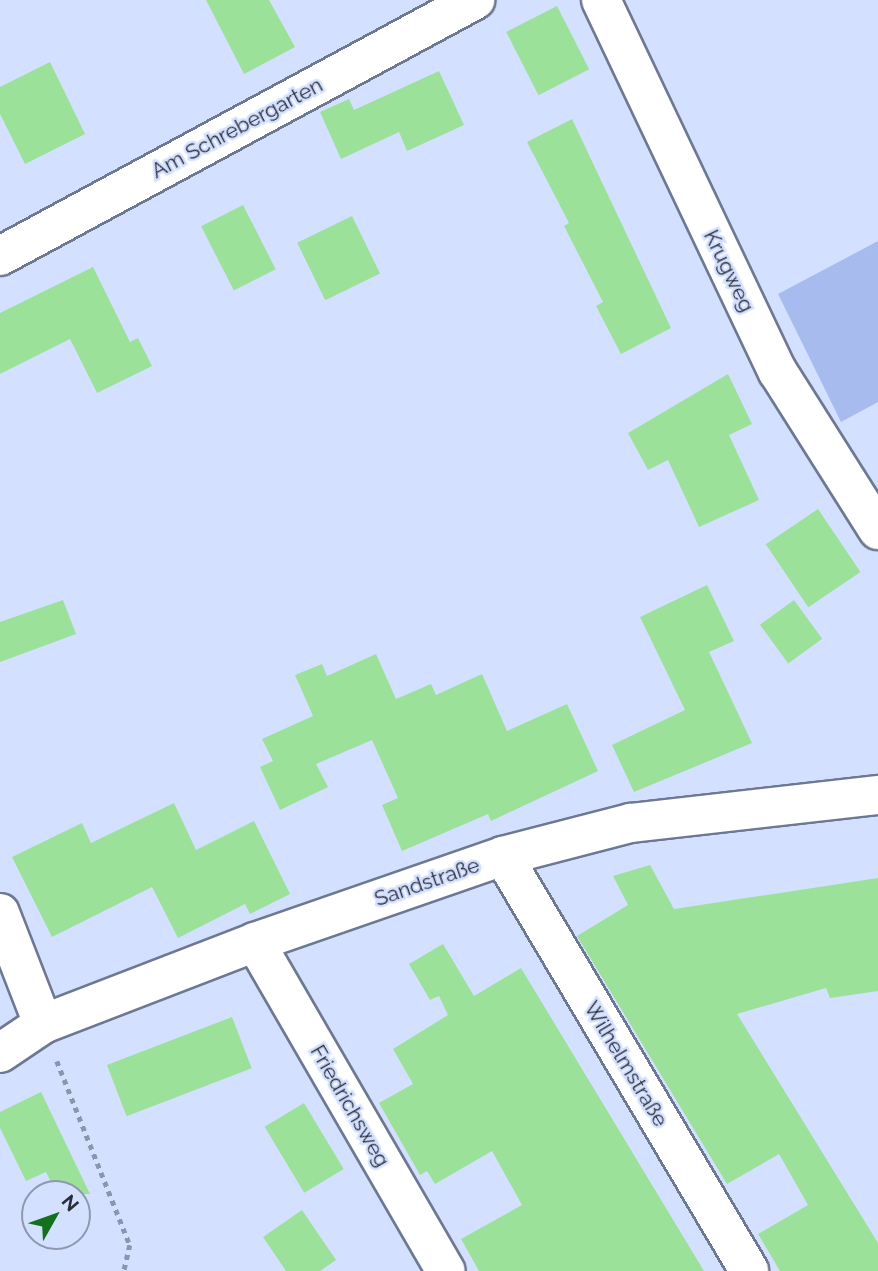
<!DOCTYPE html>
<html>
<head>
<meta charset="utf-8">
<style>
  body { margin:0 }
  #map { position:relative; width:878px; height:1271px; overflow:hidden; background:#d4e0ff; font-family:Raleway,sans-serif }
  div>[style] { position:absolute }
  .green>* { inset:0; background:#a8bbee }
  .building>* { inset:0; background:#9ce19a; transform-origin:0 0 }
  .path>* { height:4.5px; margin-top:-2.25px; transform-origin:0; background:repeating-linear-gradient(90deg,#8c95ac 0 5px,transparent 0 10px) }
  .roads { filter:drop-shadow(2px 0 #6d7893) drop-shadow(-2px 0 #6d7893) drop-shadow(0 2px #6d7893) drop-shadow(0 -2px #6d7893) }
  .minor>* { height:38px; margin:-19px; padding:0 19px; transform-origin:19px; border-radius:19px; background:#fff }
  span { translate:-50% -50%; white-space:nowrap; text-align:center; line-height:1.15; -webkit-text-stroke:5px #d4e0ff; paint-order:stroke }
  .street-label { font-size:21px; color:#282d38 }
  .north { position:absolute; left:21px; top:1180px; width:70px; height:70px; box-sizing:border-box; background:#d4e0ff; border:2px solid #8f98af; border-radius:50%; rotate:50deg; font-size:19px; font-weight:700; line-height:28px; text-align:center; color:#282d38 }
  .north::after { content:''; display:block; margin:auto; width:24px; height:32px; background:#15701d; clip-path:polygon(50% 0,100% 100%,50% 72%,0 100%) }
</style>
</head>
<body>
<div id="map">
  <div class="green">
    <div style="clip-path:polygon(878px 241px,878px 402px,841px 422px,778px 294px)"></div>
  </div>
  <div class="building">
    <div style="clip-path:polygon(206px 0,269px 0,295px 47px,244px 74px)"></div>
    <div style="left:557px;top:6px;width:71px;height:57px;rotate:63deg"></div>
    <div style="clip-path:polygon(50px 62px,85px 134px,25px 164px,0 114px,0 87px)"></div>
    <div style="clip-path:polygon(439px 71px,464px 125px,407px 151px,399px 132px,341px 159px,320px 112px,349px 99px,354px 110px)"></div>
    <div style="clip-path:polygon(572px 119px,671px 328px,621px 354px,596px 306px,603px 302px,564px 226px,569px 223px,527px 142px)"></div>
    <div style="left:243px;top:205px;width:72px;height:47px;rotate:63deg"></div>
    <div style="left:352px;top:216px;width:64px;height:61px;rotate:64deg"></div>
    <div style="clip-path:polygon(93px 267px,130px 342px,138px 338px,152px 366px,97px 393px,70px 339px,0 374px,0 313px)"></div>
    <div style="clip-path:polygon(728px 374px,752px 424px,729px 435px,759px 500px,699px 527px,668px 460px,648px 470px,628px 433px)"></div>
    <div style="left:818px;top:509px;width:76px;height:63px;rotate:56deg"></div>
    <div style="clip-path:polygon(707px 585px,734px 641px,709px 652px,752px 743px,634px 792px,612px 745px,685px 710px,640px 617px)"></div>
    <div style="clip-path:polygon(63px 600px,76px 634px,0 662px,0 622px)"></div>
    <div style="left:794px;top:600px;width:48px;height:42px;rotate:54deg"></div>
    <div style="clip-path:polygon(376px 654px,396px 699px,431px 684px,436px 695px,482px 674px,507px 731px,567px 704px,598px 771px,491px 821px,488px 814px,402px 851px,382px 805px,398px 798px,372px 740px,316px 764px,328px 787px,280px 810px,260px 767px,273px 761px,262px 739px,313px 716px,295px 675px,322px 664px,327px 676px)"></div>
    <div style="clip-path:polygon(174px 803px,196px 850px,254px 821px,290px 894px,250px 914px,245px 904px,178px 938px,152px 887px,52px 937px,12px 857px,82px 823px,91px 843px)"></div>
    <div style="clip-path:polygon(650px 865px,674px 909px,878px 878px,878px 991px,830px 998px,826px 988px,737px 1014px,878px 1243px,878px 1271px,780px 1271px,758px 1234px,808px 1205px,779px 1154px,727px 1184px,577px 936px,628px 905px,613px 876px)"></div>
    <div style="clip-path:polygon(443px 944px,474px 996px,521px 968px,704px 1271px,479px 1271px,461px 1239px,522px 1205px,492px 1151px,435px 1184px,427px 1171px,420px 1175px,379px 1103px,413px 1084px,393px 1049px,448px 1015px,439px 996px,430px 1000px,409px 964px)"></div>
    <div style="left:232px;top:1017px;width:55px;height:134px;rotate:69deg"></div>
    <div style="clip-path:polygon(41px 1092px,90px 1194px,57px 1194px,46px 1172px,26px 1181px,0 1128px,0 1112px)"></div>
    <div style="left:304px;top:1103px;width:77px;height:46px;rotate:59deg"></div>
    <div style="clip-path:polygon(302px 1210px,336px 1260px,320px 1271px,286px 1271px,263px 1237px)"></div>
  </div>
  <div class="path">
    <div style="left:57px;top:1061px;width:198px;rotate:68.4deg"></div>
    <div style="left:130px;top:1245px;width:27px;rotate:103deg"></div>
  </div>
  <div class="roads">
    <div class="minor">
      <div style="left:601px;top:0;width:412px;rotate:64.6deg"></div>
      <div style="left:778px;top:372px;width:187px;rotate:57.7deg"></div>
      <div style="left:0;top:256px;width:540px;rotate:-28.32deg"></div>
      <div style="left:503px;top:856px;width:482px;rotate:59.3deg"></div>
      <div style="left:0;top:913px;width:119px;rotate:68.8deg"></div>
      <div style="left:255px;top:942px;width:380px;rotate:59.9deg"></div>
      <div style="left:0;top:1053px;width:52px;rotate:-34deg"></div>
      <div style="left:43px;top:1024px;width:227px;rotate:-21.1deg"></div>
      <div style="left:255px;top:942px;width:262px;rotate:-19.1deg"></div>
      <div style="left:503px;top:856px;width:132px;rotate:-14.5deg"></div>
      <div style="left:631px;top:823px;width:249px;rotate:-6.5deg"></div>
    </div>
  </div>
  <div class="street-label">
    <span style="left:237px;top:128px;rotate:-28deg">Am Schrebergarten</span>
    <span style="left:729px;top:271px;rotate:64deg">Krugweg</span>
    <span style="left:427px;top:882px;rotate:-19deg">Sandstraße</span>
    <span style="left:626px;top:1064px;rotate:59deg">Wilhelmstraße</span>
    <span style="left:350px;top:1106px;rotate:60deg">Friedrichsweg</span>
  </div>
  <div class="north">N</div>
</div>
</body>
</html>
